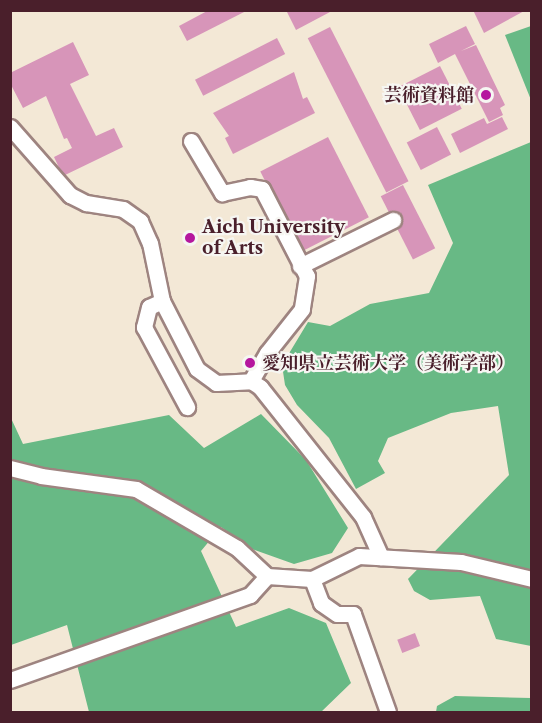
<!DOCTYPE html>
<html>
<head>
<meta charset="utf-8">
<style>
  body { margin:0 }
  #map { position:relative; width:542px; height:723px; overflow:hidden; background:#f3e8d6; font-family:"Libre Caslon Text","Noto Serif JP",serif }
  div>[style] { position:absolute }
  .forest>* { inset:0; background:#68b985 }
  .building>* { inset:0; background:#d795b9; transform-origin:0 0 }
  .roads { filter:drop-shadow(2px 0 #9e8480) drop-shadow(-2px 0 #9e8480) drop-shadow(0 2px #9e8480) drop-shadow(0 -2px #9e8480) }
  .minor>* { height:15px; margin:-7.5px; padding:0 7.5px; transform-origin:7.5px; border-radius:7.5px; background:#fff }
  .dots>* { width:16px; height:16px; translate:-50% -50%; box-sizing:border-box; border:3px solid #f6f6f2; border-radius:50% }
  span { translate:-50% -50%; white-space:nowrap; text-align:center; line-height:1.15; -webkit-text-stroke:4.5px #f6f6f2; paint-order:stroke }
  .poi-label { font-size:18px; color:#4a1f2b; font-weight:700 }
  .right { translate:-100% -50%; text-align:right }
  .left { translate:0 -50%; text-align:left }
  .frame { position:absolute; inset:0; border:12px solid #4a1f2b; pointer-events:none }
</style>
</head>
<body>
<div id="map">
  <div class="forest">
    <div style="clip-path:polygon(531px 26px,532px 26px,531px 100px,505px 35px)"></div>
    <div style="clip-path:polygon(531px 142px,531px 646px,496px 639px,480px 596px,430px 600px,414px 591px,408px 579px,509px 475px,498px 406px,451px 413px,388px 438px,378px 461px,385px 473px,356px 489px,329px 438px,297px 405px,285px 385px,282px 365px,308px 322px,330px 326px,370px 304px,429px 293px,453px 243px,428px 185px)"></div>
    <div style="clip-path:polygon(261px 414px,306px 460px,348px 528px,332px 553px,294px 564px,252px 549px,221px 527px,201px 551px,236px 627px,289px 608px,326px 623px,351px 683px,321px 712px,89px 712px,67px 625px,11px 645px,10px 416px,23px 444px,169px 415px,204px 448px)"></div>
    <div style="clip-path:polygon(455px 696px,531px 698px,531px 712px,436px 712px,437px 706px)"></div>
  </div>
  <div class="building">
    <div style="clip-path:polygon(209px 10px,248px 10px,187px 41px,179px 26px)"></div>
    <div style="clip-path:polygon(286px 10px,329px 10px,330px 12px,296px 30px)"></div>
    <div style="clip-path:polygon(473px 10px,526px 10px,484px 33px)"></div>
    <div style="clip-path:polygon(466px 26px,475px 44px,461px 51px,476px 45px,505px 105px,500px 108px,503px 115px,489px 122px,455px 54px,438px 63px,429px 44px)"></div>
    <div style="left:330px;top:27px;width:173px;height:25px;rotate:63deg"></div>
    <div style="left:277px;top:38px;width:18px;height:92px;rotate:63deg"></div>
    <div style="clip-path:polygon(73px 42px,89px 75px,70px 84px,96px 136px,114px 128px,123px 147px,63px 176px,54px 157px,72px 148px,67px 138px,64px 139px,46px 96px,23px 108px,10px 83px,10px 73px)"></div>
    <div style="left:440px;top:66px;width:48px;height:47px;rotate:63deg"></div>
    <div style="clip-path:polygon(294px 72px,303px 99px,307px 97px,315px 113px,233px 154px,225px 138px,229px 136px,213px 113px)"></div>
    <div style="clip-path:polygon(502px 117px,508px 129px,460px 153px,451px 134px,484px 118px,487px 124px)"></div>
    <div style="left:437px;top:127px;width:31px;height:34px;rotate:63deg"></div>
    <div style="left:328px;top:137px;width:90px;height:76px;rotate:63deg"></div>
    <div style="left:403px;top:185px;width:71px;height:25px;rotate:63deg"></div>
    <div style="left:415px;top:633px;width:14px;height:19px;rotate:69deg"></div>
  </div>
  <div class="roads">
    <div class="minor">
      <div style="left:10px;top:127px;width:91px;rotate:48.6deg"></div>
      <div style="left:70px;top:195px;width:18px;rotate:27deg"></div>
      <div style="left:86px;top:203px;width:37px;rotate:9deg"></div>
      <div style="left:123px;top:209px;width:21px;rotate:35deg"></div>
      <div style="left:140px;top:221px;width:24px;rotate:66deg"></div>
      <div style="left:150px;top:243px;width:59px;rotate:78.3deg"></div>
      <div style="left:162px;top:301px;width:76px;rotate:62.8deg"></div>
      <div style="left:197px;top:369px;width:24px;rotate:36deg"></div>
      <div style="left:216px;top:383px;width:35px;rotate:-3deg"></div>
      <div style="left:251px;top:381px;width:11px;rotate:34deg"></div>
      <div style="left:260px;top:387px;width:166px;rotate:51.6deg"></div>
      <div style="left:363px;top:517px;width:44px;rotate:65.8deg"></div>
      <div style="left:191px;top:141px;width:61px;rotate:59.2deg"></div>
      <div style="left:222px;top:193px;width:29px;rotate:-12deg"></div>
      <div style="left:250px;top:187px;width:12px;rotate:9deg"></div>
      <div style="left:262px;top:189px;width:98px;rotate:62.7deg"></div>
      <div style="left:307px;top:276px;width:33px;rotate:99deg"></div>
      <div style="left:302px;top:309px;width:56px;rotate:128.5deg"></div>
      <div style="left:267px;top:353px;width:32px;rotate:120deg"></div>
      <div style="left:300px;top:266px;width:104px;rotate:-26.3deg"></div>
      <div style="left:162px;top:301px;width:14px;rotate:155deg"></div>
      <div style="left:149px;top:307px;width:21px;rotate:104deg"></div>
      <div style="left:144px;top:327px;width:91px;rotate:61.7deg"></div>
      <div style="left:10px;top:468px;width:32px;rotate:14deg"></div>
      <div style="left:41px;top:476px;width:96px;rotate:7.8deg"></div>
      <div style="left:136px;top:489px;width:117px;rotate:30.3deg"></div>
      <div style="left:237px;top:548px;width:41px;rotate:43deg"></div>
      <div style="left:312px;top:579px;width:26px;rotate:69deg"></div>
      <div style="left:321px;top:603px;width:19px;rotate:35deg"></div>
      <div style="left:337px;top:614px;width:16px"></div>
      <div style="left:353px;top:614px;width:104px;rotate:70.3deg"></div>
      <div style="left:10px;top:680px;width:255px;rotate:-19.5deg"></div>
      <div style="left:250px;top:595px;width:25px;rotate:-48deg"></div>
      <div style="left:267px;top:576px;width:45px;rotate:3.8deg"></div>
      <div style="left:312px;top:579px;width:52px;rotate:-26.1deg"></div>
      <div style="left:359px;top:556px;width:102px;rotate:3.4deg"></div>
      <div style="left:461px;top:562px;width:73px;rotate:13.5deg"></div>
    </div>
  </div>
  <div class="dots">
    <div style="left:486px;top:95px;background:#b5179e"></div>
    <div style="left:190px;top:238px;background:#b5179e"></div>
    <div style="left:250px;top:363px;background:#b5179e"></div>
  </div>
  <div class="poi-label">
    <span class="right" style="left:474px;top:95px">芸術資料館</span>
    <span class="left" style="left:202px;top:238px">Aich University<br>of Arts</span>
    <span class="left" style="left:262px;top:363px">愛知県立芸術大学（美術学部）</span>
  </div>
  <div class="frame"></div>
</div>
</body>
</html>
